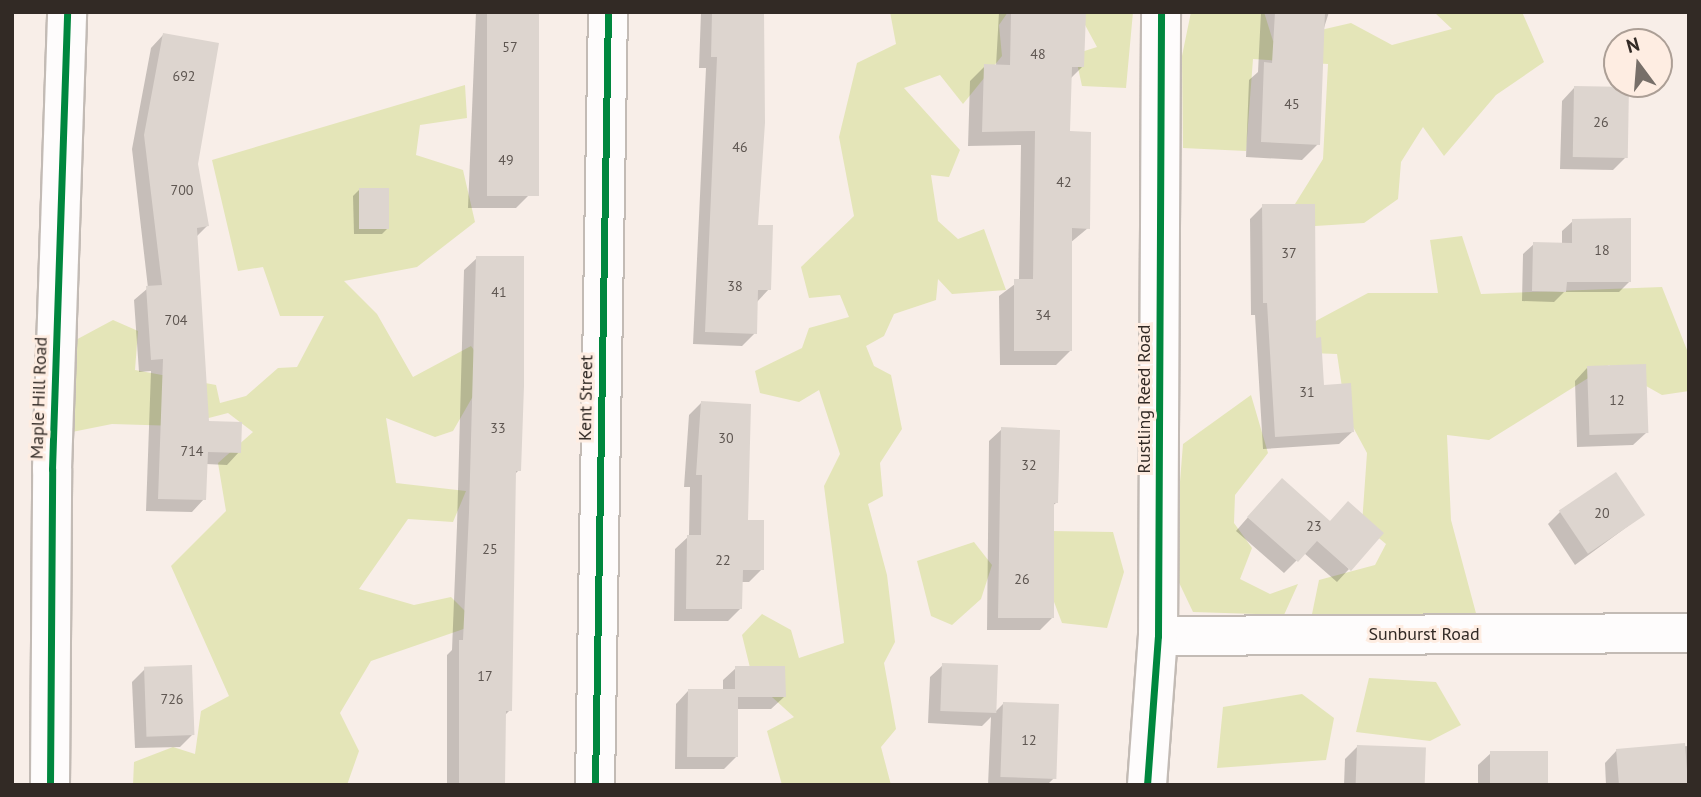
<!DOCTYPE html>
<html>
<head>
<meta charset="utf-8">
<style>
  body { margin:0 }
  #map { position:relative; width:1701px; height:797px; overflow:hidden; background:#f8eee8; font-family:"PT Sans",sans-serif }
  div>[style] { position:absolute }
  .green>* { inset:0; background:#e4e5b8 }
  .shadow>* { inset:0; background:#0003 }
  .building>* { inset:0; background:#ddd5cf; transform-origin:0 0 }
  .roads { filter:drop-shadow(2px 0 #c3bbb5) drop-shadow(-2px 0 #c3bbb5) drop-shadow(0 2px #c3bbb5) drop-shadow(0 -2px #c3bbb5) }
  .minor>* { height:38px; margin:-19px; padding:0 19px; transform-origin:19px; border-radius:19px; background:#fefcfc }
  .cycleway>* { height:7px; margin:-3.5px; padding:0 3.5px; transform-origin:3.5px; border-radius:3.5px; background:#00873e }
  span { translate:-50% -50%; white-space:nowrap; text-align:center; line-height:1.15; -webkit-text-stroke:6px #feede2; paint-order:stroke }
  .number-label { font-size:14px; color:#5e5651 }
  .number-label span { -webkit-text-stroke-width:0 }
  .street-label { font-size:18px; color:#322a25 }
  .frame { position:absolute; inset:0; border:14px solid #322a25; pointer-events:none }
  .north { position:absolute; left:1603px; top:28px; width:70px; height:70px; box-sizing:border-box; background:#feede2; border:2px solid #ac9f96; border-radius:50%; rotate:344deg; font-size:19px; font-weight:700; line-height:28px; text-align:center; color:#322a25 }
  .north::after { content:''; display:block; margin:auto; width:24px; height:32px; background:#776f69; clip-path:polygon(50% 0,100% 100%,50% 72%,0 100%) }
</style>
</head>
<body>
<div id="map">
  <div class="green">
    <div style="clip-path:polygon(890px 12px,1008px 12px,999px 25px,1002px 56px,963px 104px,940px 75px,904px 88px,960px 150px,949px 177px,931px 175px,938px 221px,958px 239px,984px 229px,1006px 290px,952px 294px,938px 279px,936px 300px,894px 314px,884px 336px,866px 346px,874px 366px,891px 375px,902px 429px,880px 463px,883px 496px,868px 504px,887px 575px,895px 642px,884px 663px,896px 729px,881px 747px,891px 785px,782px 785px,767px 731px,794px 717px,753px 680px,742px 635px,762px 614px,791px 630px,799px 658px,844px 643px,824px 486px,840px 454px,819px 390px,799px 402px,760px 393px,755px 371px,802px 348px,809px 328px,849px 317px,840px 295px,809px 298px,801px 267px,854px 216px,839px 137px,857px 63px,896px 44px)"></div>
    <div style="clip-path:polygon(1078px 12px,1133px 12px,1126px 88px,1082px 86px,1075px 54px,1097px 47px)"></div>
    <div style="clip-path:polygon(1191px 12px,1264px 12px,1273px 41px,1351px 23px,1392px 45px,1452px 29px,1434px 12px,1522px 12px,1544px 62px,1496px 95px,1444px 156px,1423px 127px,1401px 162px,1398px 199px,1364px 223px,1315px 226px,1295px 204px,1323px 159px,1328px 64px,1253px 59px,1246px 151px,1183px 148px,1182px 56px)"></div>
    <div style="clip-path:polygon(465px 85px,467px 118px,420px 125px,416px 155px,463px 170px,475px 222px,417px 267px,344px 281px,377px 314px,413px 377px,471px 346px,488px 370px,453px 431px,435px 437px,386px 418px,396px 483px,466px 491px,453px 522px,408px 519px,359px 589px,414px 605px,451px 597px,478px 624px,371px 661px,340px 713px,359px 751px,347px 785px,133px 785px,134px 762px,173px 747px,195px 754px,201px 711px,229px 696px,171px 566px,226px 511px,218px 463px,253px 432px,228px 413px,178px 426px,112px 424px,72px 432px,72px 342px,113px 320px,138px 331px,135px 370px,216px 385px,220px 403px,246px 396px,278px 368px,297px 367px,324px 316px,280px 316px,263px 267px,238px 271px,212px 160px)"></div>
    <div style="clip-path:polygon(1462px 236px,1481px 294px,1662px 287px,1689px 355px,1689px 391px,1662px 395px,1609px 365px,1489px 440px,1447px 435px,1451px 520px,1477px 617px,1311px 619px,1319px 580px,1375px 565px,1386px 544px,1362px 524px,1367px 453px,1346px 414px,1337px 354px,1310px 353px,1312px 323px,1368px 293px,1438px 293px,1430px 240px)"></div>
    <div style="clip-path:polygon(1251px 395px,1268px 453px,1235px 495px,1234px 523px,1252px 548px,1240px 579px,1270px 594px,1298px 584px,1284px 615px,1193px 612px,1173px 570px,1183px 444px)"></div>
    <div style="clip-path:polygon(1051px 531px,1113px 532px,1124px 572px,1107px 628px,1062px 623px,1040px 565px)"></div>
    <div style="clip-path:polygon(974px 542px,992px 565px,981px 599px,952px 625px,931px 616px,917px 561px)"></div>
    <div style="clip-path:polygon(1369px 678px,1436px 682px,1461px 725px,1430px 741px,1356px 732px)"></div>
    <div style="clip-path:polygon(1302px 694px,1334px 718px,1326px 760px,1217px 768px,1223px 707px)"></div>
  </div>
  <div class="shadow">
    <div style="clip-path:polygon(476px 12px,537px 12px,528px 196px,516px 208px,468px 208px)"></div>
    <div style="clip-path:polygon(701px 12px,763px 12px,756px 227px,769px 289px,756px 303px,755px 333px,742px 346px,693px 344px,706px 68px,699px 68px)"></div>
    <div style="clip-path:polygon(999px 12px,1084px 12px,1083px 66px,1070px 79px,1068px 133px,1088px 228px,1070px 243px,1071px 350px,1056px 365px,1000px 365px,999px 296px,1019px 281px,1021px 145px,968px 146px,970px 81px,985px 66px,996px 66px)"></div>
    <div style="clip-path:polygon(1261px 12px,1329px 12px,1323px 31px,1318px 144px,1302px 160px,1246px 157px,1249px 80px,1258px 72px)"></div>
    <div style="clip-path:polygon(1566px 12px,1616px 12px,1615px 14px)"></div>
    <div style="clip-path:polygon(163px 35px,207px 226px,196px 237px,208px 422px,239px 452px,227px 465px,206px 464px,204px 499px,192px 512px,146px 511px,151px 371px,139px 372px,134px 300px,148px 288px,132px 149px,151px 48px)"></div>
    <div style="clip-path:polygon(1574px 88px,1626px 157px,1613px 170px,1560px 169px,1562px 101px)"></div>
    <div style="clip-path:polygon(359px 190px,388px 228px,382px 234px,354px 234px,353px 196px)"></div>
    <div style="clip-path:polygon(1263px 206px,1315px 340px,1322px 386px,1352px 432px,1339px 444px,1263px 449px,1255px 315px,1251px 315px,1250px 219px)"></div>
    <div style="clip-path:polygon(1573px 221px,1630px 281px,1619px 292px,1564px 292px,1554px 302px,1522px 301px,1523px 254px,1534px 244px,1562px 244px,1562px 231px)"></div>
    <div style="clip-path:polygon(477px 258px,519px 470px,514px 475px,510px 710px,504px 716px,503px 785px,447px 785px,447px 655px,452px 650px,457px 526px,464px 270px)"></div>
    <div style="clip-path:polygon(1587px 368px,1646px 433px,1633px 445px,1577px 447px,1575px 381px)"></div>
    <div style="clip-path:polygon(702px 402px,762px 569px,749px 582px,741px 582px,741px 608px,728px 621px,674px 621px,675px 549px,689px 536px,690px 487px,684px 487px,689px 415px)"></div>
    <div style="clip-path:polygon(1002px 429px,1056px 503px,1052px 506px,1052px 618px,1040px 630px,987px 630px,989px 441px)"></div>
    <div style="clip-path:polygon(1269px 493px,1349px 569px,1337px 582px,1304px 553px,1284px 573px,1236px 531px)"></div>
    <div style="clip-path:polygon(1560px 512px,1643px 515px,1575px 565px,1548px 524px)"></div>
    <div style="clip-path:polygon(943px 665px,995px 712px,1003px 704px,1054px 778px,1047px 785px,988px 785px,991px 717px,982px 726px,928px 723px,930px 677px)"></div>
    <div style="clip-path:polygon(736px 668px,784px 697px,771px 709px,737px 709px,736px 757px,724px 769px,675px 769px,676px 704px,688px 691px,723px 691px,723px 680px)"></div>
    <div style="clip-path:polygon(145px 669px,193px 734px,180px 747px,135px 748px,132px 682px)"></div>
    <div style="clip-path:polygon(1358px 746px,1423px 785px,1344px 785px,1345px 759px)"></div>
    <div style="clip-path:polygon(1689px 746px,1689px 785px,1606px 785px,1605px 763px,1617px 750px)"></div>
    <div style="clip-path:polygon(1491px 753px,1546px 785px,1478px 785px,1478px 765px)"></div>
  </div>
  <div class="building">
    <div style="left:487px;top:12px;width:52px;height:184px"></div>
    <div style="clip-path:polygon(712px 12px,764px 12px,765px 123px,758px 225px,773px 225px,771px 290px,758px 290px,757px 334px,705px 332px,717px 57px,711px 57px)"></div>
    <div style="clip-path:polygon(1011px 12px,1086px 12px,1084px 67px,1072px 67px,1070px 131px,1091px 132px,1090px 229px,1072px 228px,1072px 351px,1014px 351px,1014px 279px,1033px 279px,1035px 131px,982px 132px,984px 64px,1010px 65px)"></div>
    <div style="clip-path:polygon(1275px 12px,1325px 12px,1320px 145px,1261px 142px,1264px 62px,1272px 63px)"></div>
    <div style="clip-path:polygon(163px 33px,219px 43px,198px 164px,209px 226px,197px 228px,209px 421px,242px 422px,241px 453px,208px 452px,206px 500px,158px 499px,163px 359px,151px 360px,146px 286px,162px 285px,144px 135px)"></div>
    <div style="left:1574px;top:86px;width:55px;height:71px;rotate:1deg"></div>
    <div style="left:359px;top:188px;width:30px;height:41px"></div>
    <div style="clip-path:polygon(1262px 204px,1315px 204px,1316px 338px,1321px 337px,1324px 385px,1351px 383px,1354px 432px,1275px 437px,1267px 303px,1263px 303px)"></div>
    <div style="clip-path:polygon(1631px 218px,1631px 282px,1567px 282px,1566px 292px,1532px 291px,1533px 242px,1572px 243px,1572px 219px)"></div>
    <div style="clip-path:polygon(476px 256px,524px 256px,524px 386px,521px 471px,516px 471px,512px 711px,506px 711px,505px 785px,459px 785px,459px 640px,463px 640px,469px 512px)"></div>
    <div style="left:1646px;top:364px;width:69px;height:59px;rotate:88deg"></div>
    <div style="clip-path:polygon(701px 401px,751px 404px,748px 520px,764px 520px,764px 570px,743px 570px,742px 609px,686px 609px,687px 535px,701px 535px,702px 475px,696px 475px)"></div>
    <div style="clip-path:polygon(1001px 427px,1060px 430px,1058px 503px,1054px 503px,1054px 618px,998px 618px)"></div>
    <div style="left:1616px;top:472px;width:52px;height:69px;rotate:56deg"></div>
    <div style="clip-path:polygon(1282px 478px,1330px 521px,1348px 501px,1384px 533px,1351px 571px,1317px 541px,1298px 562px,1247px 517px)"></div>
    <div style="left:942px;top:663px;width:56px;height:48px;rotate:2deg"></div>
    <div style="left:192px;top:665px;width:70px;height:48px;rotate:88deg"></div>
    <div style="clip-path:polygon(735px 666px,785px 666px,786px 697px,738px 697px,738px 757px,687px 757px,688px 689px,735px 689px)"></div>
    <div style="left:1003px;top:702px;width:56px;height:75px;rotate:2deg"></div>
    <div style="clip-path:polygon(1685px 743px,1688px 785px,1619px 785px,1616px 749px)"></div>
    <div style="left:1357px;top:745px;width:69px;height:40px;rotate:2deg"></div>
    <div style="left:1490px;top:751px;width:58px;height:34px"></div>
  </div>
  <div class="roads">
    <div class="minor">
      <div style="left:1158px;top:636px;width:531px;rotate:-0.32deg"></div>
      <div style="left:50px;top:785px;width:316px;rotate:-89.6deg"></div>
      <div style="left:52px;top:469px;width:457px;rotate:-88.1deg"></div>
      <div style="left:595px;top:785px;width:773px;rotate:-89.04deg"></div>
      <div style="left:1147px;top:785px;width:149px;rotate:-85.8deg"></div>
      <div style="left:1158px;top:636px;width:624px;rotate:-89.72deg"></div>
    </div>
  </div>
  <div class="cycleway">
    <div style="left:50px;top:785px;width:316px;rotate:-89.6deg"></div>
    <div style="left:52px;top:469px;width:457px;rotate:-88.1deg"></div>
    <div style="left:595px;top:785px;width:773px;rotate:-89.04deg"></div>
    <div style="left:1147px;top:785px;width:149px;rotate:-85.8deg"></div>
    <div style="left:1158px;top:636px;width:624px;rotate:-89.72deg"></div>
  </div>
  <div class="number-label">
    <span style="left:510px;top:47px">57</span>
    <span style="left:1038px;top:54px">48</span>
    <span style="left:184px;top:76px">692</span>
    <span style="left:1292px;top:104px">45</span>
    <span style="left:1601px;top:122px">26</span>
    <span style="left:740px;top:147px">46</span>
    <span style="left:506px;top:160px">49</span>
    <span style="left:1064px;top:182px">42</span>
    <span style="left:182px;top:190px">700</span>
    <span style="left:1602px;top:250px">18</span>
    <span style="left:1289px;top:253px">37</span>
    <span style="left:735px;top:286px">38</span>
    <span style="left:499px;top:292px">41</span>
    <span style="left:1043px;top:315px">34</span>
    <span style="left:176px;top:320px">704</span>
    <span style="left:1307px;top:392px">31</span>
    <span style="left:1617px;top:400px">12</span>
    <span style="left:498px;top:428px">33</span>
    <span style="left:726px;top:438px">30</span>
    <span style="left:192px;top:451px">714</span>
    <span style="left:1029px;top:465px">32</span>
    <span style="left:1602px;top:513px">20</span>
    <span style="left:1314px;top:526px">23</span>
    <span style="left:490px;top:549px">25</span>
    <span style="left:723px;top:560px">22</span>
    <span style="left:1022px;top:579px">26</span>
    <span style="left:485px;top:676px">17</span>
    <span style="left:172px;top:699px">726</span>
    <span style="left:1029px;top:740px">12</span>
  </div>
  <div class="street-label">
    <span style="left:39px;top:398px;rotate:-88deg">Maple Hill Road</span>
    <span style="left:586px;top:398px;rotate:-89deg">Kent Street</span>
    <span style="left:1144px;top:399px;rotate:-90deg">Rustling Reed Road</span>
    <span style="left:1424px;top:634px">Sunburst Road</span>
  </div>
  <div class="frame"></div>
  <div class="north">N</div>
</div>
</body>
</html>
